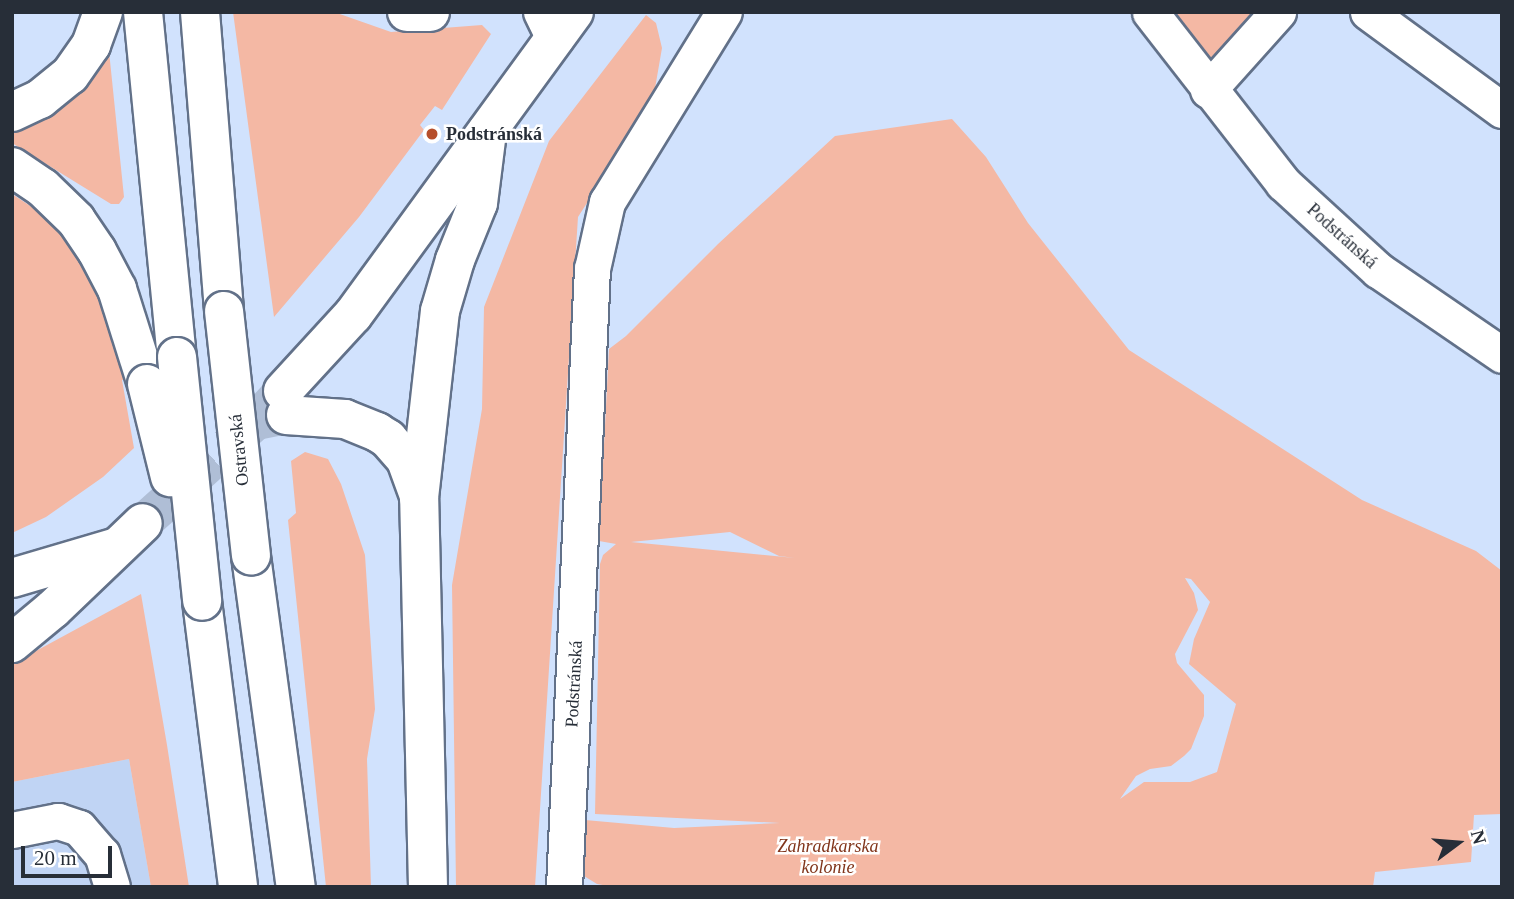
<!DOCTYPE html>
<html>
<head>
<meta charset="utf-8">
<style>
  body { margin:0 }
  #map { position:relative; width:1514px; height:899px; overflow:hidden; background:#d1e2fd; font-family:"Times New Roman",serif }
  div>[style] { position:absolute }
  .built>* { inset:0; background:#c0d4f4 }
  .green>* { inset:0; background:#f4b8a4 }
  .major-tunnel>* { height:38px; margin-top:-19px; transform-origin:0; background:repeating-linear-gradient(90deg,#afbed6 0 38px,transparent 0 57px) }
  .highway-tunnel>* { height:38px; margin-top:-19px; transform-origin:0; background:repeating-linear-gradient(90deg,#afbed6 0 38px,transparent 0 57px) }
  .roads { filter:drop-shadow(2px 0 #627189) drop-shadow(-2px 0 #627189) drop-shadow(0 2px #627189) drop-shadow(0 -2px #627189) }
  .minor>* { height:35px; margin:-17.5px; padding:0 17.5px; transform-origin:17.5px; border-radius:17.5px; background:#fff }
  .major>* { height:38px; margin:-19px; padding:0 19px; transform-origin:19px; border-radius:19px; background:#fff }
  .highway>* { height:38px; margin:-19px; padding:0 19px; transform-origin:19px; border-radius:19px; background:#fff }
  .bridges { filter:drop-shadow(2px 0 #627189) drop-shadow(-2px 0 #627189) drop-shadow(0 2px #627189) drop-shadow(0 -2px #627189) }
  .highway-bridge>* { height:38px; margin:-19px; padding:0 19px; transform-origin:19px; border-radius:19px; background:#fff }
  .dots>* { width:19px; height:19px; translate:-50% -50%; box-sizing:border-box; border:4px solid #fff; border-radius:50% }
  span { translate:-50% -50%; white-space:nowrap; text-align:center; line-height:1.15; -webkit-text-stroke:5px #fff; paint-order:stroke }
  .poi-label { font-size:18px; color:#272e38; font-weight:700 }
  .left { translate:0 -50%; text-align:left }
  .street-label { font-size:18px; color:#272e38 }
  .park-label { font-size:18px; color:#81351b; font-style:italic }
  .frame { position:absolute; inset:0; border:14px solid #272e38; pointer-events:none }
  .north { position:absolute; left:1423px; top:808px; width:70px; height:70px; -webkit-text-stroke:5px #fff; paint-order:stroke; rotate:74deg; font-size:19px; font-weight:700; line-height:28px; text-align:center; color:#272e38 }
  .north::after { content:''; display:block; margin:auto; width:24px; height:32px; background:#272e38; clip-path:polygon(50% 0,100% 100%,50% 72%,0 100%) }
  .scale { position:absolute; left:21px; top:846px; width:91px; height:32px; box-sizing:border-box; border:4px solid #272e38; border-top:0; padding-left:9px; font-size:21px; line-height:24px; white-space:nowrap; color:#272e38; -webkit-text-stroke:5px #fff; paint-order:stroke }
</style>
</head>
<body>
<div id="map">
  <div class="built">
    <div style="clip-path:polygon(129px 759px,151px 887px,12px 887px,12px 782px)"></div>
  </div>
  <div class="green">
    <div style="clip-path:polygon(233px 12px,334px 12px,391px 32px,482px 25px,491px 34px,442px 110px,435px 106px,420px 125px,424px 130px,359px 217px,274px 317px)"></div>
    <div style="clip-path:polygon(1168px 12px,1263px 12px,1215px 67px)"></div>
    <div style="clip-path:polygon(646px 15px,656px 23px,662px 48px,653px 100px,578px 217px,535px 887px,456px 887px,452px 585px,482px 409px,484px 307px,549px 141px)"></div>
    <div style="clip-path:polygon(109px 51px,124px 197px,119px 204px,111px 204px,12px 143px,12px 133px,42px 119px,94px 74px)"></div>
    <div style="clip-path:polygon(evenodd,952px 119px,986px 157px,1028px 223px,1129px 350px,1362px 500px,1476px 551px,1502px 571px,1502px 814px,1474px 815px,1471px 862px,1375px 872px,1373px 887px,614px 887px,597px 884px,584px 876px,581px 863px,585px 820px,674px 828px,780px 823px,595px 814px,600px 564px,603px 555px,616px 544px,599px 541px,609px 349px,626px 336px,718px 244px,835px 136px,952px 119px,730px 532px,779px 556px,795px 558px,631px 542px,730px 532px,952px 119px,1185px 578px,1191px 579px,1210px 602px,1194px 639px,1189px 664px,1236px 704px,1217px 772px,1190px 782px,1144px 782px,1120px 799px,1136px 776px,1150px 769px,1171px 766px,1184px 756px,1191px 749px,1204px 716px,1204px 695px,1177px 663px,1175px 654px,1198px 610px,1194px 593px,1185px 578px)"></div>
    <div style="clip-path:polygon(12px 194px,55px 222px,96px 284px,130px 378px,122px 380px,134px 448px,103px 477px,46px 517px,12px 533px)"></div>
    <div style="clip-path:polygon(305px 452px,328px 459px,341px 484px,365px 555px,375px 709px,367px 759px,371px 887px,326px 887px,288px 520px,296px 513px,291px 461px)"></div>
    <div style="clip-path:polygon(141px 594px,167px 745px,189px 887px,151px 887px,129px 759px,12px 782px,12px 664px)"></div>
  </div>
  <div class="major-tunnel">
    <div style="left:143px;top:523px;width:152px;rotate:-42.1deg"></div>
    <div style="left:256px;top:421px;width:40px;rotate:-48deg"></div>
  </div>
  <div class="highway-tunnel">
    <div style="left:256px;top:421px;width:31px;rotate:-11deg"></div>
  </div>
  <div class="roads">
    <div class="minor">
      <div style="left:1150px;top:12px;width:217px;rotate:52.1deg"></div>
      <div style="left:1283px;top:183px;width:129px;rotate:42.5deg"></div>
      <div style="left:1378px;top:270px;width:150px;rotate:34.4deg"></div>
      <div style="left:1368px;top:12px;width:166px;rotate:36.2deg"></div>
      <div style="left:1208px;top:90px;width:105px;rotate:-48.1deg"></div>
      <div style="left:12px;top:830px;width:47px;rotate:-11.1deg"></div>
      <div style="left:58px;top:821px;width:22px;rotate:18deg"></div>
      <div style="left:79px;top:828px;width:35px;rotate:49deg"></div>
      <div style="left:102px;top:854px;width:34px;rotate:73deg"></div>
      <div style="left:564px;top:887px;width:619px;rotate:-87.41deg"></div>
      <div style="left:592px;top:269px;width:69px;rotate:-77.4deg"></div>
      <div style="left:607px;top:202px;width:223px;rotate:-58.4deg"></div>
    </div>
    <div class="major">
      <div style="left:283px;top:391px;width:103px;rotate:-47.4deg"></div>
      <div style="left:353px;top:315px;width:375px;rotate:-53.9deg"></div>
      <div style="left:12px;top:643px;width:53px;rotate:-39.7deg"></div>
      <div style="left:53px;top:609px;width:124px;rotate:-43.7deg"></div>
    </div>
    <div class="highway">
      <div style="left:143px;top:12px;width:347px;rotate:84.4deg"></div>
      <div style="left:200px;top:12px;width:300px;rotate:85.4deg"></div>
      <div style="left:407px;top:12px;width:23px"></div>
      <div style="left:543px;top:12px;width:28px;rotate:64deg"></div>
      <div style="left:12px;top:112px;width:31px;rotate:-25deg"></div>
      <div style="left:40px;top:99px;width:38px;rotate:-39deg"></div>
      <div style="left:70px;top:75px;width:37px;rotate:-55deg"></div>
      <div style="left:91px;top:45px;width:35px;rotate:-70deg"></div>
      <div style="left:12px;top:167px;width:37px;rotate:34deg"></div>
      <div style="left:43px;top:188px;width:46px;rotate:44.1deg"></div>
      <div style="left:76px;top:220px;width:37px;rotate:56deg"></div>
      <div style="left:97px;top:251px;width:43px;rotate:62.2deg"></div>
      <div style="left:117px;top:289px;width:100px;rotate:72.5deg"></div>
      <div style="left:286px;top:415px;width:59px;rotate:3.9deg"></div>
      <div style="left:345px;top:419px;width:35px;rotate:22deg"></div>
      <div style="left:377px;top:432px;width:13px;rotate:32deg"></div>
      <div style="left:388px;top:439px;width:28px;rotate:49deg"></div>
      <div style="left:406px;top:460px;width:38px;rotate:70deg"></div>
      <div style="left:251px;top:556px;width:334px;rotate:82.3deg"></div>
      <div style="left:12px;top:578px;width:106px;rotate:-16.4deg"></div>
      <div style="left:202px;top:601px;width:288px;rotate:82.8deg"></div>
      <div style="left:428px;top:887px;width:389px;rotate:-91.3deg"></div>
      <div style="left:419px;top:498px;width:188px;rotate:-83.6deg"></div>
      <div style="left:440px;top:311px;width:53px;rotate:-73.6deg"></div>
      <div style="left:455px;top:260px;width:61px;rotate:-68deg"></div>
      <div style="left:478px;top:203px;width:72px;rotate:-82.8deg"></div>
    </div>
  </div>
  <div class="bridges">
    <div class="highway-bridge">
      <div style="left:224px;top:311px;width:246px;rotate:83.7deg"></div>
      <div style="left:177px;top:357px;width:245px;rotate:84.1deg"></div>
      <div style="left:147px;top:384px;width:96px;rotate:76.1deg"></div>
    </div>
  </div>
  <div class="dots">
    <div style="left:432px;top:134px;background:#b64e2a"></div>
  </div>
  <div class="poi-label">
    <span class="left" style="left:446px;top:134px">Podstránská</span>
  </div>
  <div class="street-label">
    <span style="left:1342px;top:236px;rotate:42deg">Podstránská</span>
    <span style="left:239px;top:450px;rotate:-96deg">Ostravská</span>
    <span style="left:574px;top:684px;rotate:-87deg">Podstránská</span>
  </div>
  <div class="park-label">
    <span style="left:828px;top:857px">Zahradkarska<br>kolonie</span>
  </div>
  <div class="frame"></div>
  <div class="north">N</div>
  <div class="scale">20 m</div>
</div>
</body>
</html>
